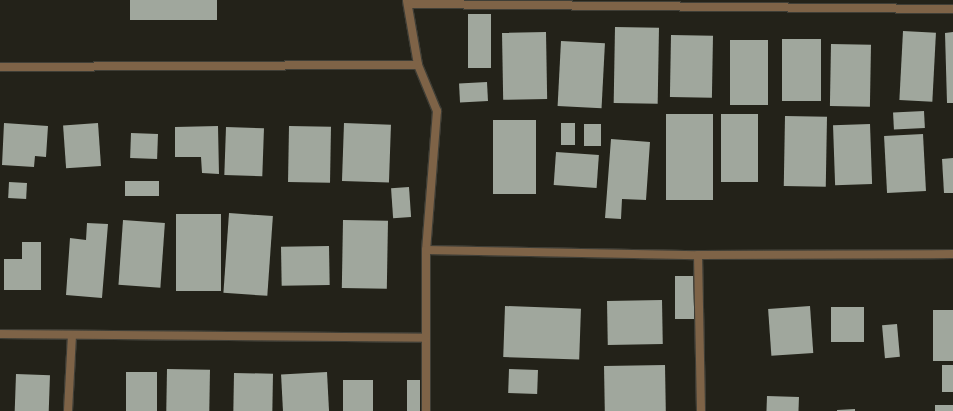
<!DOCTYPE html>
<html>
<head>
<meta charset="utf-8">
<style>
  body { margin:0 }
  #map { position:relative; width:953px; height:411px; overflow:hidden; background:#232219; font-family:"Roboto Condensed",sans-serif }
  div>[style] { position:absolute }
  .building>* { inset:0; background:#a0a79d; transform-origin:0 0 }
  .roads { filter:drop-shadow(1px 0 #3f3e36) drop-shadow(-1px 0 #3f3e36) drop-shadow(0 1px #3f3e36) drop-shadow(0 -1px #3f3e36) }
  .minor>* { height:8px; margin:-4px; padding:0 4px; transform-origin:4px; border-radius:4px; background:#7e6347 }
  span { translate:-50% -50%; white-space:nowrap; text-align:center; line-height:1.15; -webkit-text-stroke:4px #232219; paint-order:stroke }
</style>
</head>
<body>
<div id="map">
  <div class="building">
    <div style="left:130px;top:0;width:87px;height:20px"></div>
    <div style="left:468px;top:14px;width:23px;height:54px"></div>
    <div style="left:615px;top:27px;width:44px;height:76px;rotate:1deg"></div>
    <div style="left:903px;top:31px;width:33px;height:69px;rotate:3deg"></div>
    <div style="left:546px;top:32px;width:67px;height:44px;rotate:89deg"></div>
    <div style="clip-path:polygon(953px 32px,953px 103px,947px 103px,945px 33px)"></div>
    <div style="left:671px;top:35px;width:42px;height:62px;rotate:1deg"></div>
    <div style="left:782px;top:39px;width:39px;height:62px"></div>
    <div style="left:730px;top:40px;width:38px;height:65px"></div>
    <div style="left:561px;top:41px;width:44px;height:65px;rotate:3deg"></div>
    <div style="left:831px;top:44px;width:40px;height:62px;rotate:1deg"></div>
    <div style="left:487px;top:82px;width:19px;height:28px;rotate:87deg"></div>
    <div style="left:924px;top:111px;width:17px;height:31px;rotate:87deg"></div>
    <div style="left:666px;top:114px;width:47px;height:86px"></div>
    <div style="left:721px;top:114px;width:37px;height:68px"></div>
    <div style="left:785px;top:116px;width:42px;height:70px;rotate:1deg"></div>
    <div style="left:493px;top:120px;width:43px;height:74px"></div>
    <div style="clip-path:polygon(4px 123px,48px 126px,46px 157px,35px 156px,34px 167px,2px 165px)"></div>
    <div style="left:98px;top:123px;width:43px;height:35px;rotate:86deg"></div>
    <div style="left:344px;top:123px;width:47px;height:58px;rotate:2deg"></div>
    <div style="left:561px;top:123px;width:14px;height:22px"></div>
    <div style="left:584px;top:124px;width:17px;height:22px"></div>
    <div style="left:870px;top:124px;width:60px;height:37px;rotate:88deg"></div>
    <div style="clip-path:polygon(218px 126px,219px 174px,202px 173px,201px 157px,175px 157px,175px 127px)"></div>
    <div style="left:289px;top:126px;width:42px;height:56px;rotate:1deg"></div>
    <div style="left:226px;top:127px;width:38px;height:48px;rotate:2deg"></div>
    <div style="left:131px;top:133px;width:27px;height:25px;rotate:2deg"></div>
    <div style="left:923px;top:134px;width:57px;height:39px;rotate:87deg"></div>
    <div style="clip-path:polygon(611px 139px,650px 142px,646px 200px,622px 199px,621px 219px,605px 218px)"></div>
    <div style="left:556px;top:152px;width:43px;height:33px;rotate:4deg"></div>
    <div style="clip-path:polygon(953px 158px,953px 193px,944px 193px,942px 159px)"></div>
    <div style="left:159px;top:181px;width:15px;height:34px;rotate:90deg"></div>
    <div style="left:9px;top:182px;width:18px;height:16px;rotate:3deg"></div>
    <div style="left:409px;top:187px;width:30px;height:18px;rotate:86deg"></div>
    <div style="left:229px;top:213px;width:44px;height:80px;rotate:4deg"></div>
    <div style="left:176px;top:214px;width:45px;height:77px"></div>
    <div style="left:123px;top:220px;width:42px;height:65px;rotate:4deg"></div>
    <div style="left:343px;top:220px;width:45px;height:68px;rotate:1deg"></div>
    <div style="clip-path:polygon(87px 223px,108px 224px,102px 298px,66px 295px,70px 238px,86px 240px)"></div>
    <div style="clip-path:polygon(22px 242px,41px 242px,41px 290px,4px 290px,4px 259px,22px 259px)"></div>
    <div style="left:329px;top:246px;width:39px;height:48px;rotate:89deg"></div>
    <div style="left:675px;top:276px;width:20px;height:43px"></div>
    <div style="left:662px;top:300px;width:44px;height:55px;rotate:89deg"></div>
    <div style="left:505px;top:306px;width:76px;height:51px;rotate:2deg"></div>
    <div style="left:810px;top:306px;width:47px;height:42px;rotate:86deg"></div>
    <div style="left:831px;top:307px;width:33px;height:35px"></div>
    <div style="left:933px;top:310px;width:20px;height:51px"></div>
    <div style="left:897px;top:324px;width:33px;height:15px;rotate:85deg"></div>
    <div style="left:665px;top:365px;width:46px;height:61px;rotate:89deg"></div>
    <div style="left:942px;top:365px;width:11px;height:27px"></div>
    <div style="left:167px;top:369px;width:43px;height:42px;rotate:1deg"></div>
    <div style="left:509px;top:369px;width:29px;height:24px;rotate:2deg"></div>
    <div style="left:126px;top:372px;width:31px;height:39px"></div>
    <div style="left:327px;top:372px;width:39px;height:46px;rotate:87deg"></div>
    <div style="left:234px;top:373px;width:39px;height:38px;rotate:1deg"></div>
    <div style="left:16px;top:374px;width:34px;height:37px;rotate:2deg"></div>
    <div style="left:343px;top:380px;width:30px;height:31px"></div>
    <div style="left:407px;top:380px;width:13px;height:31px"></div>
    <div style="left:767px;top:396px;width:32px;height:15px;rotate:2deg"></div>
    <div style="left:935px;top:405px;width:18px;height:6px"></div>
    <div style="clip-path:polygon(855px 409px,855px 411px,837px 411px,837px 410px)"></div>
  </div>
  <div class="roads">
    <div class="minor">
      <div style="left:407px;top:1px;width:65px;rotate:80.2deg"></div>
      <div style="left:418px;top:65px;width:50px;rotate:67.6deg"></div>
      <div style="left:437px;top:111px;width:139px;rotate:94.5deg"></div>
      <div style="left:426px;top:250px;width:161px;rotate:90deg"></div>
      <div style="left:409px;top:4px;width:544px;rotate:0.53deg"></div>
      <div style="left:0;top:67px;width:418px;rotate:-0.3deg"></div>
      <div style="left:426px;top:250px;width:272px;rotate:1.1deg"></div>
      <div style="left:698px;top:255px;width:255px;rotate:-0.2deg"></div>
      <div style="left:698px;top:255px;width:156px;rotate:88.9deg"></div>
      <div style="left:0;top:334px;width:426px;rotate:0.5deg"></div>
      <div style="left:68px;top:411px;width:76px;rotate:-87deg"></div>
    </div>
  </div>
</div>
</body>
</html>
